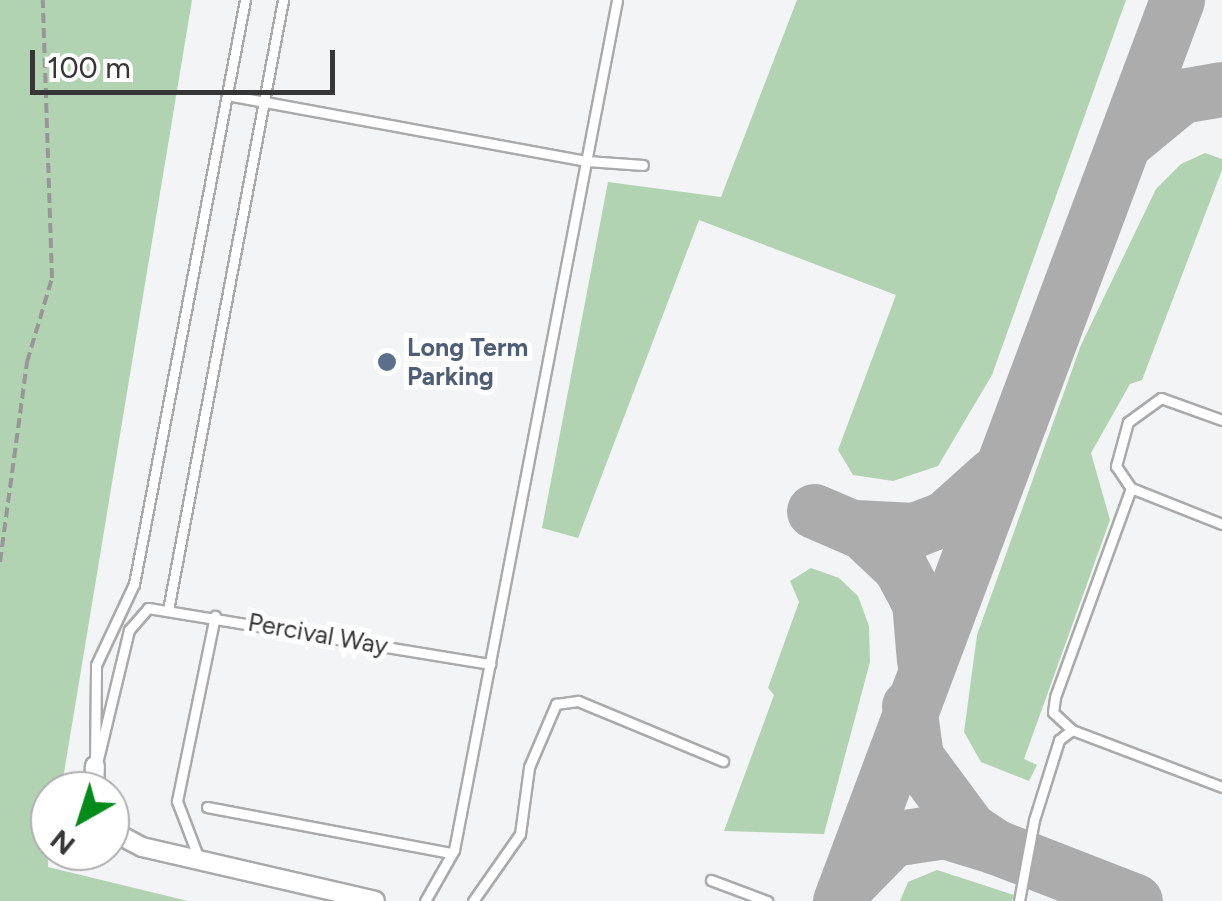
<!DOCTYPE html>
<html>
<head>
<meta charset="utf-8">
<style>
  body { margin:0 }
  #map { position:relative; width:1222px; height:901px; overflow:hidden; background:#f3f4f5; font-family:Figtree,sans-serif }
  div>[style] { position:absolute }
  .green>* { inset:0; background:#b1d3b2 }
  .taxiway>* { height:55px; margin:-27.5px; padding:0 27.5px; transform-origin:27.5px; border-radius:27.5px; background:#acacad }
  .path>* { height:4px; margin-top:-2px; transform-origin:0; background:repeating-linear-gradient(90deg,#979798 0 10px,transparent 0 15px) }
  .roads { filter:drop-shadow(2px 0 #aaaaab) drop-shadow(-2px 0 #aaaaab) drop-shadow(0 2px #aaaaab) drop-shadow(0 -2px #aaaaab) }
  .lane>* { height:9px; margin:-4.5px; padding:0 4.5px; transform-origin:4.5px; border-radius:4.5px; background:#fff }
  .street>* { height:18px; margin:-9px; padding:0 9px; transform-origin:9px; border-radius:9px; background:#fff }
  .dots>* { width:28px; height:28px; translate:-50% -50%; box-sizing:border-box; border:5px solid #fff; border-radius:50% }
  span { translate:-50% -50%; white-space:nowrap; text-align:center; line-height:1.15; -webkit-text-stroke:10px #fff; paint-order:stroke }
  .service-label { font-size:25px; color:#4e5e75; font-weight:700 }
  .left { translate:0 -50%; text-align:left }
  .street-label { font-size:25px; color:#363637 }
  .north { position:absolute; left:30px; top:771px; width:100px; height:100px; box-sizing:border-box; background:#fff; border:2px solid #afafaf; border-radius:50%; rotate:219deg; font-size:28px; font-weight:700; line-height:40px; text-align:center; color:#363637 }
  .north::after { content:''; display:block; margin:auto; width:35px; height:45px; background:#028b18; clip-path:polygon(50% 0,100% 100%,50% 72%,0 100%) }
  .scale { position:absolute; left:30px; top:50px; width:305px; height:45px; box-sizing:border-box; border:5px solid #363637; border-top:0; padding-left:12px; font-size:30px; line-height:35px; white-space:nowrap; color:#363637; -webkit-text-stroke:8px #fff; paint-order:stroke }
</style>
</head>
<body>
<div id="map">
  <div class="green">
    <div style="clip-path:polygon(0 0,192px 0,61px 791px,50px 791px,48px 867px,188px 901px,0 901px)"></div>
    <div style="clip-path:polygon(797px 0,1126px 0,992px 375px,938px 466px,893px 481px,853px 475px,838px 450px,896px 295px,699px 220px,578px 538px,542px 528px,608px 182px,721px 197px)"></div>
    <div style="clip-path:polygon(1205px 153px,1222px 159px,1222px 170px,1142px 380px,1130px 384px,1091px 453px,1110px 520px,1024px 759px,1037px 765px,1029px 781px,981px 762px,964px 732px,977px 635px,1081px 345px,1156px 189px,1181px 164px)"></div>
    <div style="clip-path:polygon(811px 568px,839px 578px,858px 596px,869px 626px,870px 662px,824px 834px,724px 831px,774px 695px,768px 688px,799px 602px,790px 581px)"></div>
    <div style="clip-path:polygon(937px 870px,1014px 895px,1012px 901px,900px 901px,908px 882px)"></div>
  </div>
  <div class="taxiway">
    <div style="left:1124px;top:143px;width:74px;rotate:-39.5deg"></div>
    <div style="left:1181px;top:96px;width:42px;rotate:-9.7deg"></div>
    <div style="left:814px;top:511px;width:53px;rotate:23.2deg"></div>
    <div style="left:863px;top:532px;width:51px;rotate:43.4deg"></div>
    <div style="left:900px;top:567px;width:40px;rotate:62deg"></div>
    <div style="left:919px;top:602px;width:58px;rotate:85.1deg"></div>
    <div style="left:855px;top:527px;width:59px;rotate:2.9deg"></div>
    <div style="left:914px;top:530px;width:33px;rotate:-21deg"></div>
    <div style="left:945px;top:518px;width:64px;rotate:-41.9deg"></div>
    <div style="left:909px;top:706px;width:51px;rotate:82.2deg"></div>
    <div style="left:916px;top:757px;width:89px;rotate:53.6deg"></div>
    <div style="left:969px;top:829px;width:32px;rotate:34deg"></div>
    <div style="left:996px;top:847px;width:149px;rotate:21.2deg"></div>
    <div style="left:851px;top:881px;width:59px;rotate:-45.7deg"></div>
    <div style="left:892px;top:839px;width:53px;rotate:-8.7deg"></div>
    <div style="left:944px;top:831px;width:51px;rotate:17deg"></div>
    <div style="left:840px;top:901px;width:962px;rotate:-69.49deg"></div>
  </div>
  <div class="path">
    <div style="left:0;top:562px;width:202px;rotate:-82.3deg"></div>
    <div style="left:27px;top:362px;width:88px;rotate:-73.4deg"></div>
    <div style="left:52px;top:278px;width:278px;rotate:-91.9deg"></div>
  </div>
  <div class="roads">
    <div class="lane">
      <div style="left:227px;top:95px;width:366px;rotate:10.4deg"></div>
      <div style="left:587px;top:161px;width:56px;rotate:4.1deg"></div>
      <div style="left:1222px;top:420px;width:65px;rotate:-160.2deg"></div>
      <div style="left:1161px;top:398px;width:41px;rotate:144deg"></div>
      <div style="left:1128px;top:422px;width:46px;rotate:105.3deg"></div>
      <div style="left:1116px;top:466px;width:27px;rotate:56deg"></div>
      <div style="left:1131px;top:488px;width:98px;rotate:21.6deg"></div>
      <div style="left:168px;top:610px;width:621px;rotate:-79.32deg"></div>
      <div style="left:1072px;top:730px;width:26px;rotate:-137deg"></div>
      <div style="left:1053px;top:712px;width:15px;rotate:-82deg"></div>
      <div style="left:1055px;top:697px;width:222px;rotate:-70deg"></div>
      <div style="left:98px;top:759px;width:133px;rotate:-76.5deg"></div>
      <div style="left:129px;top:630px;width:29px;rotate:-49deg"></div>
      <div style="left:148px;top:608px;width:347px;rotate:9.3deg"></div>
      <div style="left:95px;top:766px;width:101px;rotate:-89.4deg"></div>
      <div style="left:96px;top:665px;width:89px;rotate:-64.9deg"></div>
      <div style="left:134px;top:584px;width:594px;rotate:-79.24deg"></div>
      <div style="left:207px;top:807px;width:248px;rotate:10.7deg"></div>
      <div style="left:199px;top:859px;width:62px;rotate:-110.8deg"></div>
      <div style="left:177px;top:801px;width:189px;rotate:-78.4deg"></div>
      <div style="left:711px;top:880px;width:60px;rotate:20.6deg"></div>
      <div style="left:425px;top:901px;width:59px;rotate:-60.4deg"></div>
      <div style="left:454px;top:850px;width:865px;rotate:-79.14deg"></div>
      <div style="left:473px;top:901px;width:82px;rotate:-55deg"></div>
      <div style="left:520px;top:834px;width:68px;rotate:-82.3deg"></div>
      <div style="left:529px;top:767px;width:69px;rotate:-66.8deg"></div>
      <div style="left:556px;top:704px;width:22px;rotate:-8deg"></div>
      <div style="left:578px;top:701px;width:157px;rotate:22.5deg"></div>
      <div style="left:1019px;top:901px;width:82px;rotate:-79.5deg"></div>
      <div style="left:1034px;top:820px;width:84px;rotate:-72.6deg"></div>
      <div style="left:1059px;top:740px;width:16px;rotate:-38deg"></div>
      <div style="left:1072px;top:730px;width:160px;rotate:20.8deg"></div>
    </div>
    <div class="street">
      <div style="left:94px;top:791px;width:25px;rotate:-88deg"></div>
      <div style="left:110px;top:830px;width:36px;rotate:28deg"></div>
      <div style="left:142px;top:847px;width:239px;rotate:13deg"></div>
    </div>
  </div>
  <div class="dots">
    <div style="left:387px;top:362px;background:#5c6f8a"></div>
  </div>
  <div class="service-label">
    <span class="left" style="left:407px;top:362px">Long Term<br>Parking</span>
  </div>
  <div class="street-label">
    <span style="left:318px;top:634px;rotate:10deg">Percival Way</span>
  </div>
  <div class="north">N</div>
  <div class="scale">100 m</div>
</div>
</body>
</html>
